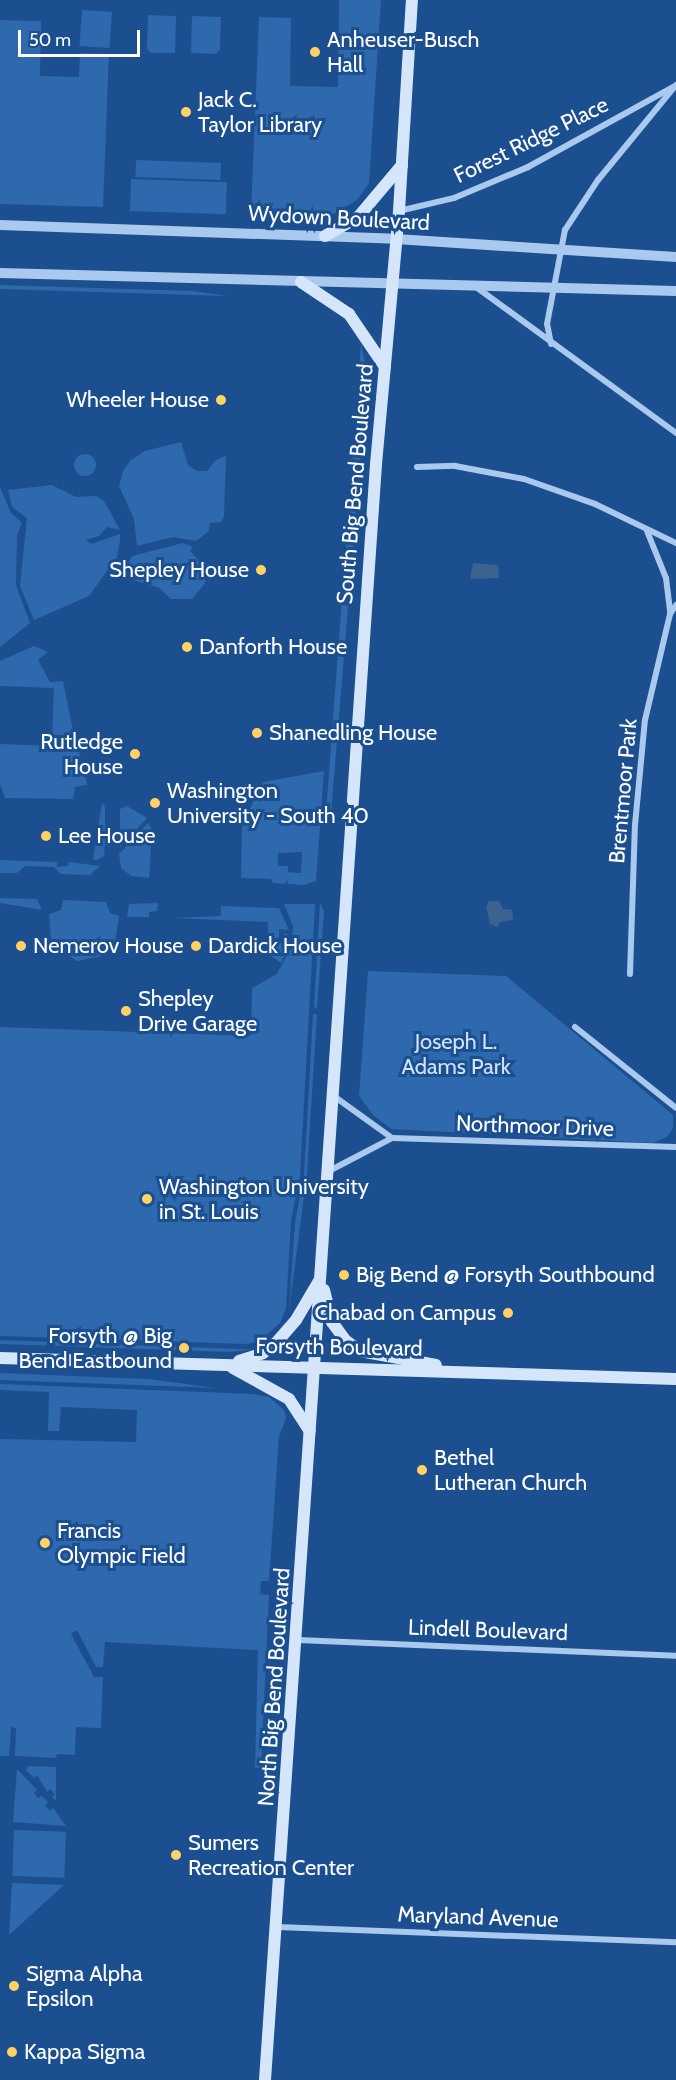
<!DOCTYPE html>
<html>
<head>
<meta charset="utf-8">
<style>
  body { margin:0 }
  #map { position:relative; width:676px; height:2080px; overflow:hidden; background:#1b4f8f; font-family:Cabin,sans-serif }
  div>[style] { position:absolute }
  .green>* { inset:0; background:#2e69ad; transform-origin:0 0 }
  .round { border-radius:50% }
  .water>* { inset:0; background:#3c6290 }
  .minor>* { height:6px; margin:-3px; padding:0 3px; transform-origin:3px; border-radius:3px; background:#a9c9ee }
  .tertiary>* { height:10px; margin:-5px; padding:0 5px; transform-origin:5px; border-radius:5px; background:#a9c9ee }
  .secondary>* { height:12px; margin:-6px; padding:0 6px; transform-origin:6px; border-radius:6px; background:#d6e6fa }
  .dots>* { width:16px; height:16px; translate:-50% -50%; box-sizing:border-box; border:3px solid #1b4f8f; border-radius:50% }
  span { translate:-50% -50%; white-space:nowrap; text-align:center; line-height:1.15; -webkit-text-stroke:6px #1b4f8f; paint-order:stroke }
  .poi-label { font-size:22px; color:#fff }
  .left { translate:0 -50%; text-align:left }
  .right { translate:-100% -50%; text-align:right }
  .street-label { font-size:22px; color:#fff }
  .park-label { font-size:22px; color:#cfe3fa }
  .scale { position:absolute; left:18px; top:30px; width:122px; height:27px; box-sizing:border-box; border:3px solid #fff; border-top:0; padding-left:8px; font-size:18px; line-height:21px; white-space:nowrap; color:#fff; -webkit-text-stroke:4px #1b4f8f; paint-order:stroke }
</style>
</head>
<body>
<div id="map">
  <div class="green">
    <div style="clip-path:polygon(339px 0,381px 0,369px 183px,357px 200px,330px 216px,251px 213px,259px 17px,291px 18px,290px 86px,338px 87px)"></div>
    <div style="left:82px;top:10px;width:30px;height:36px;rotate:4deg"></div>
    <div style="clip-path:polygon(148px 15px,176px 16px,175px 53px,151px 53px,147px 49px)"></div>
    <div style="clip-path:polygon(192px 16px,221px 17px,220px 50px,216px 54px,191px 53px)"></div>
    <div style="clip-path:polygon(0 20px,41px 21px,40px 76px,79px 77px,80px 53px,109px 54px,103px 207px,0 204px)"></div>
    <div style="left:136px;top:160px;width:85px;height:17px;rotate:2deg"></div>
    <div style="left:131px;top:179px;width:96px;height:32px;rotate:2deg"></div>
    <div style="clip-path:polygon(0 285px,193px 291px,228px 296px,0 289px)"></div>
    <div style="clip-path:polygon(361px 344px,367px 373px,362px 437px,330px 826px,325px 826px)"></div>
    <div style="clip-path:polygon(181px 442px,188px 465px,197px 471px,207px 471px,216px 460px,226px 456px,224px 516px,221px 522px,210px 523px,209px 531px,196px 541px,173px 537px,137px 546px,134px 519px,119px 486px,123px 471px,131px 460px,145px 451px)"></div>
    <div class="round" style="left:74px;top:454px;width:22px;height:22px"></div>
    <div style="clip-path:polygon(52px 485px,76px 497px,96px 496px,104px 501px,120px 530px,107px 527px,99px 536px,86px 540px,91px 544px,120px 534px,120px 541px,117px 557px,89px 596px,34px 620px,20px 586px,27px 518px,12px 507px,8px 490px)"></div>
    <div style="clip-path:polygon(0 487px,11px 513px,22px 523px,17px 535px,16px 585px,30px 623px,0 647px)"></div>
    <div style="clip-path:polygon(183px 543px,193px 547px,190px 551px,206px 568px,205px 583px,192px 599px,171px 599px,159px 588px,130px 579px,124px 573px,132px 556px)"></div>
    <div style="clip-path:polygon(34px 646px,48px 652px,38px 660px,50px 682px,63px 681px,75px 741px,52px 741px,54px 688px,0 686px,0 661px)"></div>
    <div style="clip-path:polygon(0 744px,78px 747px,87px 785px,75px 787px,73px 799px,5px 798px,0 784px)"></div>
    <div style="clip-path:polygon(evenodd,324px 771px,316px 881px,304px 885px,288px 884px,287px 880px,285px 884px,273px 883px,271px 879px,241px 878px,242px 825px,263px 782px,324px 771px,302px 852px,301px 873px,288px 872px,288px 866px,278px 866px,278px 853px,302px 852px)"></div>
    <div style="clip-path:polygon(102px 803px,105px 807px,105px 844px,104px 856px,97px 860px,93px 859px)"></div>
    <div style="clip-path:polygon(127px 806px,147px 818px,120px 847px,120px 809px)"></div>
    <div style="clip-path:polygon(148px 823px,152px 830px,149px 878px,131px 876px,121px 868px,119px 854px)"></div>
    <div style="clip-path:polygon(0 860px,57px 862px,57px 867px,68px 866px,69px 862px,100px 866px,90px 875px,61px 874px,54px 867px,25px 866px,17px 873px,0 873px)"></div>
    <div style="clip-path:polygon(0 898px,37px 899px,42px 910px,0 903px)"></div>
    <div style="clip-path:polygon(63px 900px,106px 902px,110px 913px,119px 916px,115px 942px,102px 956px,77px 961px,57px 948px,51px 938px,49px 914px,61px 910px)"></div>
    <div style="clip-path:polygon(158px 903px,157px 911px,149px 912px,149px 917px,127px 917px,129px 904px)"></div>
    <div style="clip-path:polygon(320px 903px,324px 911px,317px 1008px,314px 1007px)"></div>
    <div style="clip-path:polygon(284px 904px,315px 904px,300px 1176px,291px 1221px,286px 1308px,280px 1323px,258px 1342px,245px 1344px,0 1336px,0 1027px,251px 1036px,252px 988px,277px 974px,291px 948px,293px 926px)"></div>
    <div style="clip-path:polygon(221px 906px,279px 908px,289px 930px,279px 929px,279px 938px,268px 938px,268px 922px,173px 918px,221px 916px)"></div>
    <div style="clip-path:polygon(284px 933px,289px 935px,289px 943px,281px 963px,269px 955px,268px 943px,283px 943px)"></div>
    <div style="clip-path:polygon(368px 971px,506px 976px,673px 1115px,673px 1128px,667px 1137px,653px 1143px,391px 1129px,373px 1115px,359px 1096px)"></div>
    <div style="clip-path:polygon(313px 1014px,317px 1014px,307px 1173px,289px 1311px,295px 1222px,304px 1175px)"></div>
    <div style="clip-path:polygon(0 1340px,240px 1349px,254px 1349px,231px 1352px,0 1344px)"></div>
    <div style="clip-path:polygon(0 1373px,148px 1379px,216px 1388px,0 1380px)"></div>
    <div style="clip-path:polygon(0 1384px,253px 1394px,269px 1397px,284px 1410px,286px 1419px,279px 1436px,269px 1581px,261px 1581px,260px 1594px,269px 1595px,261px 1768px,255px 1768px,258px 1650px,105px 1642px,103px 1667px,96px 1667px,77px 1630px,71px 1634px,94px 1677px,103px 1677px,101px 1728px,76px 1727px,75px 1755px,57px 1754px,56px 1758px,15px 1756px,16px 1728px,11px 1727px,9px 1756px,0 1756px,0 1439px,136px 1442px,137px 1410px,61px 1407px,59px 1431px,48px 1431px,49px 1392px,0 1390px)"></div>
    <div style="clip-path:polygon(28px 1766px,56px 1767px,56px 1801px,52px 1797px,55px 1794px,50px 1789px,47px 1792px,37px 1775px,34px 1778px,26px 1770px)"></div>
    <div style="clip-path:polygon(17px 1769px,37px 1790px,34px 1793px,38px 1798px,42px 1796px,48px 1802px,45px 1806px,50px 1811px,53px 1808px,66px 1826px,13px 1822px)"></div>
    <div style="left:14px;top:1830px;width:52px;height:46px;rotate:2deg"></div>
    <div style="clip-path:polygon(12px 1883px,13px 1883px,64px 1885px,9px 1935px)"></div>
  </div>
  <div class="water">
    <div style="clip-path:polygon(473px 563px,498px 565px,499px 578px,470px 579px)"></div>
    <div style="clip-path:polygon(489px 901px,499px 901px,503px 909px,512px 910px,513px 920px,500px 922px,497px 927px,490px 924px,486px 907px)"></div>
  </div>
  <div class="minor">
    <div style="left:399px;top:211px;width:57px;rotate:-13.3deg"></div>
    <div style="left:454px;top:198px;width:80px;rotate:-22.7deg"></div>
    <div style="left:528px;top:167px;width:166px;rotate:-28.9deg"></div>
    <div style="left:476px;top:287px;width:248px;rotate:36.1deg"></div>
    <div style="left:551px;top:344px;width:20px;rotate:-101deg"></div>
    <div style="left:547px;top:324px;width:96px;rotate:-79.2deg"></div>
    <div style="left:565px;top:230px;width:60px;rotate:-56.6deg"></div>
    <div style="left:598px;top:180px;width:123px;rotate:-50.6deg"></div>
    <div style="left:417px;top:467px;width:38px;rotate:-2deg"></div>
    <div style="left:455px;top:466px;width:70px;rotate:10.7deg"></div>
    <div style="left:524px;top:479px;width:75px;rotate:19.4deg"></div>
    <div style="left:595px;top:504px;width:90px;rotate:25.7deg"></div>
    <div style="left:647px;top:531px;width:51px;rotate:68deg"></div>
    <div style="left:666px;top:578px;width:35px;rotate:83deg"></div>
    <div style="left:630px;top:974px;width:149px;rotate:-88.1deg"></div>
    <div style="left:635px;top:825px;width:105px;rotate:-84.6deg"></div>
    <div style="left:645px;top:720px;width:109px;rotate:-76.7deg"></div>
    <div style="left:670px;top:614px;width:11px;rotate:-56deg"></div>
    <div style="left:575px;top:1027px;width:129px;rotate:38.7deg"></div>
    <div style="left:335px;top:1097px;width:70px;rotate:35.7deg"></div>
    <div style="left:329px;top:1171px;width:71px;rotate:-27.6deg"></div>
    <div style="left:392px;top:1138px;width:284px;rotate:1.8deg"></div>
    <div style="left:298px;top:1640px;width:378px;rotate:2.4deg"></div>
    <div style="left:278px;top:1927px;width:398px;rotate:2.2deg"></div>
  </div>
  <div class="tertiary">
    <div style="left:0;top:225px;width:396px;rotate:2deg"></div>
    <div style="left:396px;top:239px;width:281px;rotate:3.7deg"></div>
    <div style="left:0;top:273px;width:676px;rotate:1.53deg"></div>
  </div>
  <div class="secondary">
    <div style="left:325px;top:236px;width:39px;rotate:-30deg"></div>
    <div style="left:359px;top:216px;width:67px;rotate:-49.9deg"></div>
    <div style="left:301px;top:282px;width:58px;rotate:33.7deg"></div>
    <div style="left:349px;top:314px;width:64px;rotate:55.8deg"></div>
    <div style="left:324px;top:1290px;width:33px;rotate:76deg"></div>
    <div style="left:332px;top:1322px;width:22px;rotate:54deg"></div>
    <div style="left:345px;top:1340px;width:19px;rotate:36deg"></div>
    <div style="left:360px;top:1351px;width:77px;rotate:10.4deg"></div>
    <div style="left:0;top:1358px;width:676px;rotate:1.78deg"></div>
    <div style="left:239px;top:1361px;width:25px;rotate:-18deg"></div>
    <div style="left:263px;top:1353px;width:16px;rotate:-38deg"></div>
    <div style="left:276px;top:1343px;width:30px;rotate:-49deg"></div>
    <div style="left:296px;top:1320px;width:45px;rotate:-59.5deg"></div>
    <div style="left:233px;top:1368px;width:64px;rotate:29deg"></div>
    <div style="left:289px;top:1399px;width:38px;rotate:57deg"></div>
    <div style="left:265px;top:2080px;width:1620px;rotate:-86.07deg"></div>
    <div style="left:376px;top:464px;width:254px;rotate:-84.8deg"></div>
    <div style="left:399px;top:211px;width:211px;rotate:-86.5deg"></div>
  </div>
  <div class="dots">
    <div style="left:315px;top:52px;background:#ffd166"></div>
    <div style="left:186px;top:112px;background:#ffd166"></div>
    <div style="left:221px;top:400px;background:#ffd166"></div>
    <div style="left:261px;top:570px;background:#ffd166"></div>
    <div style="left:187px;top:647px;background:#ffd166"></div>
    <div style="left:257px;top:733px;background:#ffd166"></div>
    <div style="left:135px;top:754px;background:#ffd166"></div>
    <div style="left:155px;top:803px;background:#ffd166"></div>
    <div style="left:46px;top:836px;background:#ffd166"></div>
    <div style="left:21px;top:946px;background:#ffd166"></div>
    <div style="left:196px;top:946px;background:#ffd166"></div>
    <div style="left:126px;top:1011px;background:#ffd166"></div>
    <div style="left:147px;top:1199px;background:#ffd166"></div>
    <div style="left:344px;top:1275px;background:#ffd166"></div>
    <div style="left:508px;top:1313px;background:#ffd166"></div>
    <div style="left:184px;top:1348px;background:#ffd166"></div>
    <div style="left:422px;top:1470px;background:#ffd166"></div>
    <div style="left:45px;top:1543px;background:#ffd166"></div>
    <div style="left:176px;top:1855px;background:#ffd166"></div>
    <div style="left:14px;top:1986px;background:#ffd166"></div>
    <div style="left:12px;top:2052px;background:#ffd166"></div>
  </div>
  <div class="poi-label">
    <span class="left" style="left:327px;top:52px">Anheuser-Busch<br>Hall</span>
    <span class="left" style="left:198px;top:112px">Jack C.<br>Taylor Library</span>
    <span class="right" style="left:209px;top:400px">Wheeler House</span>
    <span class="right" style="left:249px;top:570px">Shepley House</span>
    <span class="left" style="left:199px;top:647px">Danforth House</span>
    <span class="left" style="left:269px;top:733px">Shanedling House</span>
    <span class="right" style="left:123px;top:754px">Rutledge<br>House</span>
    <span class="left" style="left:167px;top:803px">Washington<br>University - South 40</span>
    <span class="left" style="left:58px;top:836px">Lee House</span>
    <span class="left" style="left:33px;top:946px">Nemerov House</span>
    <span class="left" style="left:208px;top:946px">Dardick House</span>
    <span class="left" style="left:138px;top:1011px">Shepley<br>Drive Garage</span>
    <span class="left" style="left:159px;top:1199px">Washington University<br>in St. Louis</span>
    <span class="left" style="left:356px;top:1275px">Big Bend @ Forsyth Southbound</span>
    <span class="right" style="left:496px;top:1313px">Chabad on Campus</span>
    <span class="right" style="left:172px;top:1348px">Forsyth @ Big<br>Bend Eastbound</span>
    <span class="left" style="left:434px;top:1470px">Bethel<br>Lutheran Church</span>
    <span class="left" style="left:57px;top:1543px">Francis<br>Olympic Field</span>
    <span class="left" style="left:188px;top:1855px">Sumers<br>Recreation Center</span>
    <span class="left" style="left:26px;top:1986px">Sigma Alpha<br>Epsilon</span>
    <span class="left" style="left:24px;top:2052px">Kappa Sigma</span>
  </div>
  <div class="street-label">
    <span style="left:531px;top:140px;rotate:-26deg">Forest Ridge Place</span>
    <span style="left:339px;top:218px;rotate:3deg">Wydown Boulevard</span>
    <span style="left:355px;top:484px;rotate:-85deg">South Big Bend Boulevard</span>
    <span style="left:623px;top:791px;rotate:-85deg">Brentmoor Park</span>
    <span style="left:535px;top:1126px;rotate:2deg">Northmoor Drive</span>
    <span style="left:339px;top:1347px;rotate:1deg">Forsyth Boulevard</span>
    <span style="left:488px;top:1630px;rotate:2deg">Lindell Boulevard</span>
    <span style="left:274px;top:1687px;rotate:-86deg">North Big Bend Boulevard</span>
    <span style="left:478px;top:1917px;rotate:2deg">Maryland Avenue</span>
  </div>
  <div class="park-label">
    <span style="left:456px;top:1054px">Joseph L.<br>Adams Park</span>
  </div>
  <div class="scale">50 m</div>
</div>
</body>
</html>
